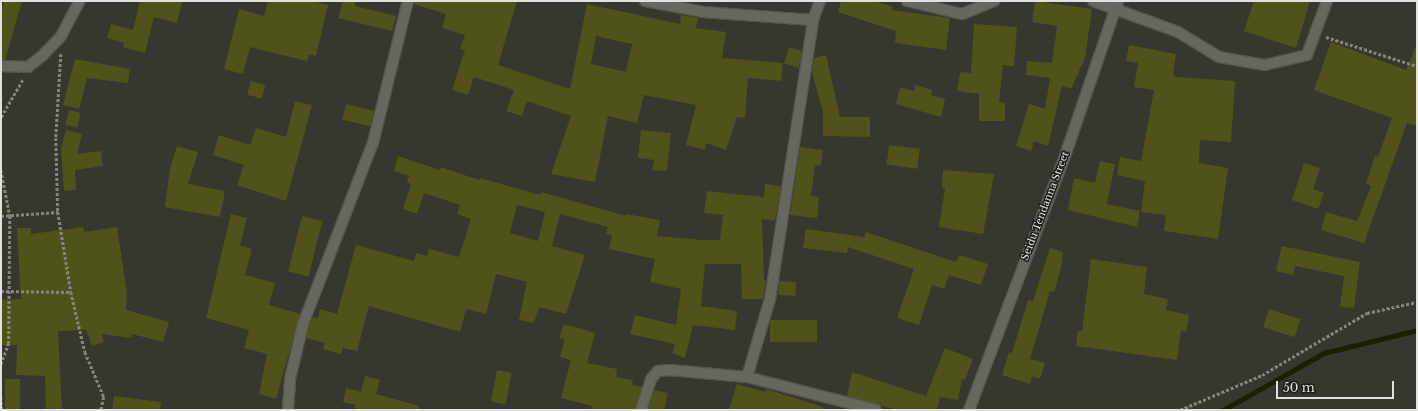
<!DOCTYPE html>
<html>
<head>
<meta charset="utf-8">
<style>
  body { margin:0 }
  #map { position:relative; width:1418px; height:411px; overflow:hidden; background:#36372f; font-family:"Libre Baskerville",serif }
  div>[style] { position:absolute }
  .stream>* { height:4.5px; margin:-2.25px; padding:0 2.25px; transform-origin:2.25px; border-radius:2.25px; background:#1d1f02 }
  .building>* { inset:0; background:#4f531a; transform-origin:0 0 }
  .path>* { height:2.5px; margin-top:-1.25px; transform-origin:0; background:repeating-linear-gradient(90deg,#84857e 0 3px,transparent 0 5px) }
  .roads { filter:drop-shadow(1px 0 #55554e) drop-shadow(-1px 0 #55554e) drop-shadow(0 1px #55554e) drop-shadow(0 -1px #55554e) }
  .street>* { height:10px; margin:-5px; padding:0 5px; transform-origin:5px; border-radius:5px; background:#66685f }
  span { translate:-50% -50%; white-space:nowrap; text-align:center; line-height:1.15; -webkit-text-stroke:3px #1e1e1a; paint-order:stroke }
  .street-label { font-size:10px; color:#e1e2dd }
  .frame { position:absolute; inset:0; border:2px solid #e1e2dd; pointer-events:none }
  .scale { position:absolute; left:1276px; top:381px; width:118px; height:18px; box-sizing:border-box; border:2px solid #e1e2dd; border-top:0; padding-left:5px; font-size:12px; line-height:14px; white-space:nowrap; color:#e1e2dd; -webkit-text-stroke:3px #1e1e1a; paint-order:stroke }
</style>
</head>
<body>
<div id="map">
  <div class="stream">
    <div style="left:1223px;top:410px;width:116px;rotate:-29.4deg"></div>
    <div style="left:1324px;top:353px;width:96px;rotate:-13.9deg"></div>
  </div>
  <div class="building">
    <div style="clip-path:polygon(4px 1px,22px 1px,5px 60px,1px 60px,1px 12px)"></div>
    <div style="clip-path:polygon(140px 1px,182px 1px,177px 23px,154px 17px,145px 53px,123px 47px,124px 43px,107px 38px,111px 24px,133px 30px)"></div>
    <div style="clip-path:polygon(268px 1px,312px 1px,328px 5px,316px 56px,309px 54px,307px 61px,250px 47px,243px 74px,224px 69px,239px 9px,264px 16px)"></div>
    <div style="clip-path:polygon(343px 1px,356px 1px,355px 6px,396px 16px,392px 31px,338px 18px)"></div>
    <div style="clip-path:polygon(evenodd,414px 1px,517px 1px,498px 65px,570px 89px,587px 4px,680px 24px,681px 15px,698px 18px,696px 28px,726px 32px,722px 58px,783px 63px,781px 81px,748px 78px,745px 118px,737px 117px,726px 150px,706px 143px,705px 150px,686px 145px,696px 105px,644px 95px,637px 123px,608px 116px,595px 182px,551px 174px,571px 116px,527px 101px,522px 116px,506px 111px,514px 90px,474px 77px,468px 95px,452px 90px,465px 50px,460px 49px,465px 35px,442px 28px,446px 14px,414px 4px,414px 1px,596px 36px,632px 44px,626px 72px,591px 64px,596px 36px)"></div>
    <div style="clip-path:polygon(841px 1px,874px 1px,893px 7px,892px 10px,950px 18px,946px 50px,895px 43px,896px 31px,838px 12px)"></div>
    <div style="clip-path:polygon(1035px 1px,1092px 9px,1085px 58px,1071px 89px,1062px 86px,1048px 146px,1034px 141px,1031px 151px,1016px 146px,1029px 104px,1045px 109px,1050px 78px,1026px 75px,1027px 61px,1052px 63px,1057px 26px,1032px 22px)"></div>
    <div style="clip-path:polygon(1254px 1px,1310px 1px,1296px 48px,1244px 31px)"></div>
    <div style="clip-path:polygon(974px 24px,1017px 27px,1014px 66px,1003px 65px,999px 102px,1005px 103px,1005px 121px,979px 121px,979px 94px,957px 91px,960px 72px,971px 73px)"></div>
    <div style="clip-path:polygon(1331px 42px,1406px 70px,1417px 44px,1417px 126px,1407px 123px,1364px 243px,1321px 230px,1326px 212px,1357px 221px,1371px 186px,1366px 184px,1375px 156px,1378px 157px,1392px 118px,1314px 90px)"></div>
    <div style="clip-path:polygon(1129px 45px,1176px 54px,1173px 74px,1176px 77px,1235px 81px,1231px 142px,1200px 140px,1199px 163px,1228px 168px,1218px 239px,1164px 231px,1166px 215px,1141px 212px,1145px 181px,1117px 175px,1120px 157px,1141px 161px,1154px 90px,1134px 87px,1138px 63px,1126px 61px)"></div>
    <div style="clip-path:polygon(789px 47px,802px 51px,799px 68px,784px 63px)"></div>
    <div style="clip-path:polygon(826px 55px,840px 117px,870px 117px,870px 137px,823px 136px,823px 112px,812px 72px,814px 58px)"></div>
    <div style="clip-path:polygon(75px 59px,130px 69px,128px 83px,87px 78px,79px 109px,63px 105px)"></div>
    <div style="left:251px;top:81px;width:15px;height:14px;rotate:16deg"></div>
    <div style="clip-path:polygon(915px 85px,932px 90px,931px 95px,945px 99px,941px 117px,896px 104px,900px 87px,914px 91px)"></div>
    <div style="clip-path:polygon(295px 101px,312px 105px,286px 201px,237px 185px,244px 165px,213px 155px,219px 135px,250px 145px,256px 128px,286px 137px)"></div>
    <div style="left:346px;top:104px;width:29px;height:16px;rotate:14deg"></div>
    <div style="left:69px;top:110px;width:12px;height:15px;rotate:14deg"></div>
    <div style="clip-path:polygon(66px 130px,82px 134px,77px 154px,101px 151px,103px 166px,75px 170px,76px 190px,64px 191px,61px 149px)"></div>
    <div style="clip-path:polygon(641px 130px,671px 133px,667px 171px,652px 170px,654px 160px,638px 158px)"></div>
    <div style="left:889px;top:145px;width:31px;height:20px;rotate:7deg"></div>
    <div style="clip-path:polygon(177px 146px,198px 152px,188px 184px,225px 191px,220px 217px,165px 207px,170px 168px)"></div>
    <div style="clip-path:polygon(800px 147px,823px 150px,821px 166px,815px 165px,811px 196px,819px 197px,817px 218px,790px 215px)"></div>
    <div style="clip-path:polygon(evenodd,398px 156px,440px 170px,441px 167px,479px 180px,480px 178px,540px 195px,541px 192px,626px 216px,626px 214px,660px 220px,657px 236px,703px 240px,720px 240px,723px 215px,704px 213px,707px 191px,764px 197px,765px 184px,781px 186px,775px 221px,762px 219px,764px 280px,766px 280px,763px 299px,742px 299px,741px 264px,705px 264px,701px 306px,737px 311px,735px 330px,693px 325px,685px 358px,672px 353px,675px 344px,630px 334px,635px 315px,676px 325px,681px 289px,650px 282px,655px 259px,609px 249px,612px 235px,606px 234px,608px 227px,560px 214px,552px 246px,585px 255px,566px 314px,539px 307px,534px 323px,519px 320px,527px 282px,496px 274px,486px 314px,466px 309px,460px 332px,369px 306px,357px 351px,343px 348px,341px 354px,323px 349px,325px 343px,306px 338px,309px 326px,313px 317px,318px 318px,320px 309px,337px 314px,356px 245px,414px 261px,416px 253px,427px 256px,429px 249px,459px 257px,471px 219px,457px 214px,460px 205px,424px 193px,417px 214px,403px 209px,411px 184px,407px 182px,409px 176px,394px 171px,398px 156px,517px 205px,545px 212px,538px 241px,510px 233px,517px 205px)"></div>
    <div style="clip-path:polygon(1100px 161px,1115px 164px,1107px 204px,1140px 211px,1137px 227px,1068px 210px,1074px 178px,1095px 183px)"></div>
    <div style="clip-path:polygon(1304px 163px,1320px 168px,1313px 189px,1324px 193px,1318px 209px,1292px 200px)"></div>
    <div style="clip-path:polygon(943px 170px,994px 174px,983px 234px,939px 227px,945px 188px,942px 188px)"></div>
    <div style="clip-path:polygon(231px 214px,247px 218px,240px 245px,252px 249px,245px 275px,275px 283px,269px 305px,300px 314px,276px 399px,259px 394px,267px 354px,244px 348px,249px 330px,206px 318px)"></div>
    <div style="left:302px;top:216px;width:21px;height:57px;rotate:14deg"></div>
    <div style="clip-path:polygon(83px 227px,84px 232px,117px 227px,127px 294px,126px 310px,169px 322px,163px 342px,132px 334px,131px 338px,102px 334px,104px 342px,92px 346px,86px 330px,58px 331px,62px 410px,46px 410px,45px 376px,16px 375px,17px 345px,1px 345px,1px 300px,21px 299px,17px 228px,31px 228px,31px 234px)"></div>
    <div style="clip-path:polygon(806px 229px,864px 237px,866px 232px,956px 262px,959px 255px,988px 264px,981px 285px,949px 275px,944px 289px,932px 285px,919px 325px,897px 318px,914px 269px,848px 247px,847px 253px,803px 248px)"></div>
    <div style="clip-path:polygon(1282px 246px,1360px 262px,1354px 308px,1340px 307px,1344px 276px,1295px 266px,1293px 275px,1276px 271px)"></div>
    <div style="clip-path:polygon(1050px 248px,1063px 252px,1061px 268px,1054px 292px,1050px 291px,1030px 359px,1045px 363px,1040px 379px,1032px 376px,1030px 384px,1002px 375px,1009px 352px,1012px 353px,1028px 300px,1033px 301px)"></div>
    <div style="clip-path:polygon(1091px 259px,1147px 267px,1144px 294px,1168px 299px,1166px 310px,1189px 315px,1186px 332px,1181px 331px,1177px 360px,1076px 346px,1078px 331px,1082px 331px)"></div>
    <div style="left:779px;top:281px;width:17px;height:14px;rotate:3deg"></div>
    <div style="left:1269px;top:309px;width:33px;height:19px;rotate:18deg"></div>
    <div style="left:770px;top:320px;width:47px;height:22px"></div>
    <div style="clip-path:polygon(564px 324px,595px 333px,587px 363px,617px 369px,616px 377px,633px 380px,632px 385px,642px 387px,635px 410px,591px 410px,592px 406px,561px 398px,571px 360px,560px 357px,565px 339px,559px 338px)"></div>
    <div style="clip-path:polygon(945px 348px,973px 359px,965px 380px,962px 379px,958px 400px,940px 397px,937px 410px,896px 410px,847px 396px,852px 372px,926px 396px)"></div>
    <div style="left:497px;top:370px;width:15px;height:32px;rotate:11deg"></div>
    <div style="clip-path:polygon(365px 376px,380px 380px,376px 394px,419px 406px,418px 410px,354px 410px,356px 405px,343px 402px,346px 388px,361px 392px)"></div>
    <div style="left:5px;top:379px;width:15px;height:31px"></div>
    <div style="clip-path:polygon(737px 384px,765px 392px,766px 389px,823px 407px,822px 410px,729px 410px)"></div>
    <div style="clip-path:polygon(654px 390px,668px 393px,664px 410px,648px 410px)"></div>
    <div style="clip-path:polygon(114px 396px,161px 402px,160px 410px,112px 410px)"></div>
  </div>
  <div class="path">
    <div style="left:1326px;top:37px;width:96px;rotate:17.7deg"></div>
    <div style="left:61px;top:54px;width:84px;rotate:93.4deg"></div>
    <div style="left:56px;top:138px;width:74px;rotate:88.5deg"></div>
    <div style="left:58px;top:212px;width:81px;rotate:80.8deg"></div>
    <div style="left:71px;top:292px;width:62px;rotate:76.9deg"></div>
    <div style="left:85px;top:352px;width:49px;rotate:67.1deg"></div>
    <div style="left:104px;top:397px;width:13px;rotate:103deg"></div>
    <div style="left:1px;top:117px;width:44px;rotate:-59.9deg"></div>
    <div style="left:1px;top:170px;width:47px;rotate:78.9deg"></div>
    <div style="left:10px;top:216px;width:127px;rotate:90.5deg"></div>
    <div style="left:9px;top:343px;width:23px;rotate:110deg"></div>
    <div style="left:1px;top:216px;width:57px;rotate:-4deg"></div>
    <div style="left:1px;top:291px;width:70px;rotate:0.8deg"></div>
    <div style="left:1px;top:397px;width:13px;rotate:86deg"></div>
    <div style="left:1180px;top:410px;width:89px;rotate:-23.1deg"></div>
    <div style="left:1262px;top:375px;width:122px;rotate:-30.6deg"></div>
    <div style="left:1367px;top:313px;width:51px;rotate:-12.4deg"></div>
  </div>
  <div class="roads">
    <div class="street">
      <div style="left:645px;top:1px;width:59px;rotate:10.7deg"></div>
      <div style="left:703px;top:12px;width:110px;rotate:4.2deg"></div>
      <div style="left:907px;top:1px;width:57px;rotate:13.3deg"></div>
      <div style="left:962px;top:14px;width:35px;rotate:-22deg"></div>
      <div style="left:1093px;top:1px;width:90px;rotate:20deg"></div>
      <div style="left:1178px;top:32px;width:48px;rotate:31.4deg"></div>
      <div style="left:1219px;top:57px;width:47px;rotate:9.9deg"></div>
      <div style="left:1265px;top:65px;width:43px;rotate:-13.4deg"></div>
      <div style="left:1307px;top:55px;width:58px;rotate:-69.7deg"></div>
      <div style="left:1px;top:66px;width:27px;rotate:2deg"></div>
      <div style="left:28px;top:67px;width:18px;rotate:-38deg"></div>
      <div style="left:42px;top:56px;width:28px;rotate:-46deg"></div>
      <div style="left:61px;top:36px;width:40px;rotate:-62deg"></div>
      <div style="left:747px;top:377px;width:81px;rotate:-73.6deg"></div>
      <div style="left:770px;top:299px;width:282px;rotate:-81.2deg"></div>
      <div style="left:813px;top:20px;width:20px;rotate:-70deg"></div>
      <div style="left:288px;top:410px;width:31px;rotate:-86deg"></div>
      <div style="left:290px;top:379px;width:57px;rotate:-76.7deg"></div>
      <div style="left:303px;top:324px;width:194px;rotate:-68.9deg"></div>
      <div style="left:373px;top:143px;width:146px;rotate:-76.2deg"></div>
      <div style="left:641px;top:410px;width:33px;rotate:-72deg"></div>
      <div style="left:651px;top:379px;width:11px;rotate:-49deg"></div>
      <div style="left:658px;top:371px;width:11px;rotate:-5deg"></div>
      <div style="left:669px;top:370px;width:78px;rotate:5.1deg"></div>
      <div style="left:747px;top:377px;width:133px;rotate:14.3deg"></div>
      <div style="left:969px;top:410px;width:275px;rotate:-69.3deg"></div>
      <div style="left:1066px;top:153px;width:161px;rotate:-71.1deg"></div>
    </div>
  </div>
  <div class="street-label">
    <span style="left:1045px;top:206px;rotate:-69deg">Seidu Tendanna Street</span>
  </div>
  <div class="frame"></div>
  <div class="scale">50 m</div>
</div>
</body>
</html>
